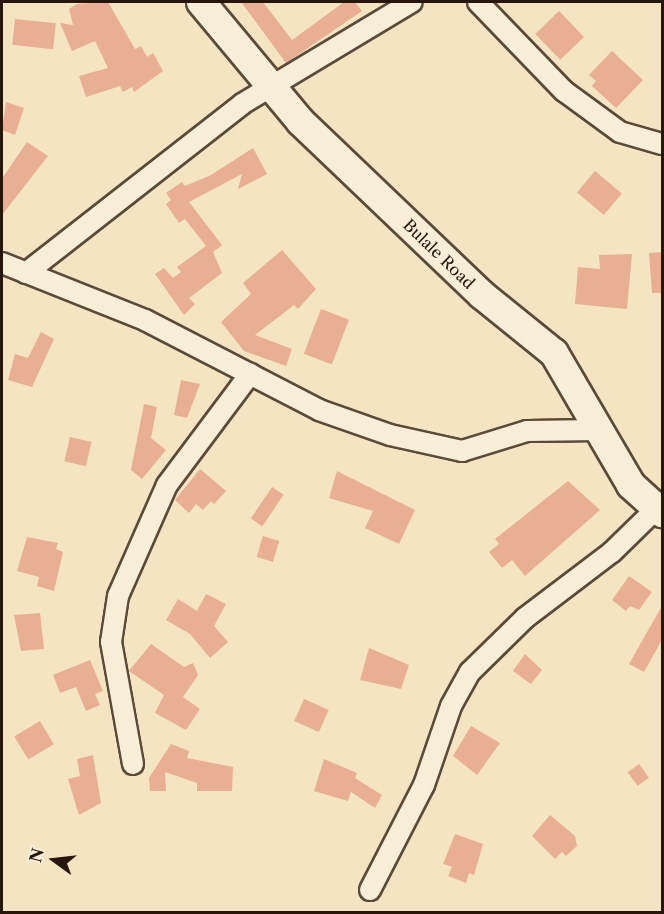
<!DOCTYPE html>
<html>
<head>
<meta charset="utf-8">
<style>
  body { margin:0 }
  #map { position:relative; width:664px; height:914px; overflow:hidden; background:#f4e4c1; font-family:"Libre Caslon Text",serif }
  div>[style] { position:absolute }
  .building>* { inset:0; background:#e8af94; transform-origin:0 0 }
  .roads { filter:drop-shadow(2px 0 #5a4a39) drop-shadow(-2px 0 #5a4a39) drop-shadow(0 2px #5a4a39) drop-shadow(0 -2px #5a4a39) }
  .street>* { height:20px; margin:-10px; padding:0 10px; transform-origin:10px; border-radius:10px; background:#f8edd7 }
  .secondary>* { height:28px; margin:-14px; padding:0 14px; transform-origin:14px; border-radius:14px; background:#f8edd7 }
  span { translate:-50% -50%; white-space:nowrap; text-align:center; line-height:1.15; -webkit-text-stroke:5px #f8edd7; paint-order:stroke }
  .street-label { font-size:16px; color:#26160c }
  .frame { position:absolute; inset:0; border:3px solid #26160c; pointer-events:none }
  .north { position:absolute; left:24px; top:830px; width:60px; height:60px; -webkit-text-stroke:4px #f8edd7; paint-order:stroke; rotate:285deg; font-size:16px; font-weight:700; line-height:24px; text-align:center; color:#26160c }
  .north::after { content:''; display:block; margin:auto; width:21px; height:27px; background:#26160c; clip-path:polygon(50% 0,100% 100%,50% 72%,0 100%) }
</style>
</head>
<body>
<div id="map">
  <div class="building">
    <div style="clip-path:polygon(108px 2px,135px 49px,141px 46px,147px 57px,153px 53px,163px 71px,134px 92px,132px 87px,123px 92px,120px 86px,86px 97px,79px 76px,108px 68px,95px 41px,72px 51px,60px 23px,73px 25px,69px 9px,77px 4px)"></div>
    <div style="clip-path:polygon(241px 2px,263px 2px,292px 40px,344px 2px,355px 2px,362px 11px,286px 63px)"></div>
    <div style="left:559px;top:11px;width:36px;height:33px;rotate:46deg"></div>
    <div style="left:15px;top:19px;width:41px;height:26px;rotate:6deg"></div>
    <div style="clip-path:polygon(612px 51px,643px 80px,616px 108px,592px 86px,596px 81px,589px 75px)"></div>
    <div style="clip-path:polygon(6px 102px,24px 108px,15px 135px,2px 130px)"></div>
    <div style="clip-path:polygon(27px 142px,48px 156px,2px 215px,3px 177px)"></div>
    <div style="clip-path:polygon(253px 148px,267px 174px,238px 189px,242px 174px,189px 202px,222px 245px,213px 252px,222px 273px,189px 298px,195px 304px,184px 315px,155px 274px,164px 268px,173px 278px,181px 272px,177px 267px,206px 246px,185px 219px,179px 223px,166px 204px,171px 200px,166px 193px,182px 182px,185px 186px,211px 175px)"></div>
    <div style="left:595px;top:171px;width:35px;height:28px;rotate:40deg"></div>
    <div style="clip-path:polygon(282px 250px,316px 289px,298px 309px,294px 305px,255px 335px,292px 349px,286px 366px,244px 351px,221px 322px,251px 294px,243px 283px)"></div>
    <div style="clip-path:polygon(663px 252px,663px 293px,652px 293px,649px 253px)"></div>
    <div style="clip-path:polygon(632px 254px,627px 309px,575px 304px,578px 267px,600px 269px,599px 255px)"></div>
    <div style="left:321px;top:309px;width:30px;height:48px;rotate:21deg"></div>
    <div style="clip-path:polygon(41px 332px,54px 339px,32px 387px,8px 380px,15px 354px,28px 358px)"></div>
    <div style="clip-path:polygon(181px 380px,200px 384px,187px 418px,174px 415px)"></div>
    <div style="clip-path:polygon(144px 404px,157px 407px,151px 438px,166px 450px,142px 479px,131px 470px)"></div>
    <div style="left:70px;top:437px;width:22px;height:25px;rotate:13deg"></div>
    <div style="clip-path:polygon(200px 469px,226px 491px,214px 504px,211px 501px,203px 510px,196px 504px,189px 513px,175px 500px)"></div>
    <div style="clip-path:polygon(337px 471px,415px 510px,399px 544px,365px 528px,373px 511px,329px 498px)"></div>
    <div style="clip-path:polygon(568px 481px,600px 510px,525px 576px,512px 560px,502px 568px,489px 552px,499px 544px,495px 539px)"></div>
    <div style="left:272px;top:487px;width:14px;height:38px;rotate:34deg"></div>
    <div style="left:263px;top:536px;width:17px;height:22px;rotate:17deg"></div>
    <div style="clip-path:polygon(27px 537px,58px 543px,56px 549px,63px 552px,54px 591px,37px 586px,39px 577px,17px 571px)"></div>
    <div style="clip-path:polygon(629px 576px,652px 592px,639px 610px,630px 606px,626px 611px,612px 600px)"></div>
    <div style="clip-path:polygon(206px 594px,226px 604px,214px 626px,228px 642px,210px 658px,190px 634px,166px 620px,178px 599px,197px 611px)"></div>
    <div style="clip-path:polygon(663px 604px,663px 638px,644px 672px,629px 664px)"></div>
    <div style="clip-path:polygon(40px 613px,44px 649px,21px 651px,14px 615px)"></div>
    <div style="clip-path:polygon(151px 644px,184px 667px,193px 663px,198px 675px,183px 697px,200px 709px,186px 730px,155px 713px,164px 695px,129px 671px)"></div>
    <div style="clip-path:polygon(369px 648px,409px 665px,401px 689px,360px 680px)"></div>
    <div style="clip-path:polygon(525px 654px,542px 670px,531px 684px,513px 671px)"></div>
    <div style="clip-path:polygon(90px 660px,103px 691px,95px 694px,100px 705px,86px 711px,76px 687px,60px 693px,53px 675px)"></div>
    <div style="left:304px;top:699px;width:27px;height:24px;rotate:24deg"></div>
    <div style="left:40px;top:721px;width:27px;height:30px;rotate:59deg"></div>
    <div style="clip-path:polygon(471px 726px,500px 743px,477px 775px,453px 756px)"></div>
    <div style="clip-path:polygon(171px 744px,189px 751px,187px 758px,233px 767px,232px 791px,197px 791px,197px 783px,165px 772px,166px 791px,150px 791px,149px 778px)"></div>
    <div style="clip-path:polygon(93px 755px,101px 803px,79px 815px,68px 779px,80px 776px,77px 759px)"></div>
    <div style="clip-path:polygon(324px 759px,357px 773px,355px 778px,382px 795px,375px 808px,351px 792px,348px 801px,314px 791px)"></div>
    <div style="left:639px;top:764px;width:17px;height:14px;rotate:54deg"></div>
    <div style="clip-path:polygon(550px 815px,575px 836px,577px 846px,566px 856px,562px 852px,555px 859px,532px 836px)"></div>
    <div style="clip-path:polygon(455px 834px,483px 844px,474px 875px,469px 873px,466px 883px,448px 876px,452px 867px,443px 864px)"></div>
  </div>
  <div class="roads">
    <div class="street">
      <div style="left:478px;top:2px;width:124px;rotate:46deg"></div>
      <div style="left:564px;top:91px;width:69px;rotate:36.2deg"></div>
      <div style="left:620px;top:132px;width:44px;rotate:15.9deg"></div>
      <div style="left:2px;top:263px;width:154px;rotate:21.7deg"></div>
      <div style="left:145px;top:320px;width:196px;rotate:27.3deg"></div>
      <div style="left:319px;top:410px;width:75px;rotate:19.4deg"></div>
      <div style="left:390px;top:435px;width:74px;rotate:12.5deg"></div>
      <div style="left:462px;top:451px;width:68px;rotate:-17.1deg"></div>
      <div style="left:527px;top:431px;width:72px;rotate:-0.8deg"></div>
      <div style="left:26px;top:273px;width:274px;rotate:-38deg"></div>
      <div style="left:242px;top:104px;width:198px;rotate:-31deg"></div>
      <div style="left:133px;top:764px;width:124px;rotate:-100.2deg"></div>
      <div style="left:111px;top:642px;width:47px;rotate:-81.3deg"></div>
      <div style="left:118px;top:596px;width:121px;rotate:-66.2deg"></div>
      <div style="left:167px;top:485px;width:139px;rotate:-53.2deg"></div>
      <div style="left:370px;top:890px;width:118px;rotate:-62.8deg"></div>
      <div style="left:424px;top:785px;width:83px;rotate:-71.1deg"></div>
      <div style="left:451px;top:706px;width:39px;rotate:-61deg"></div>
      <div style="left:470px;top:672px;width:77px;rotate:-44.5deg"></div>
      <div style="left:525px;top:618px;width:109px;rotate:-37.2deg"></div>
      <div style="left:612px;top:552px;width:62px;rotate:-44.3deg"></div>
    </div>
    <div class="secondary">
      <div style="left:201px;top:2px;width:156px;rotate:50.2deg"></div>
      <div style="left:301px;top:122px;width:250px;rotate:43.7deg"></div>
      <div style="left:482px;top:295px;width:92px;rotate:38.9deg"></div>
      <div style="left:554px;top:353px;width:153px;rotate:59.7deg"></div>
      <div style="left:631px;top:485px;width:42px;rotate:42.1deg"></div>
    </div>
  </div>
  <div class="street-label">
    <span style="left:439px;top:254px;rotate:44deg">Bulale Road</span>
  </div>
  <div class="frame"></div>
  <div class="north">N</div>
</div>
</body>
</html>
